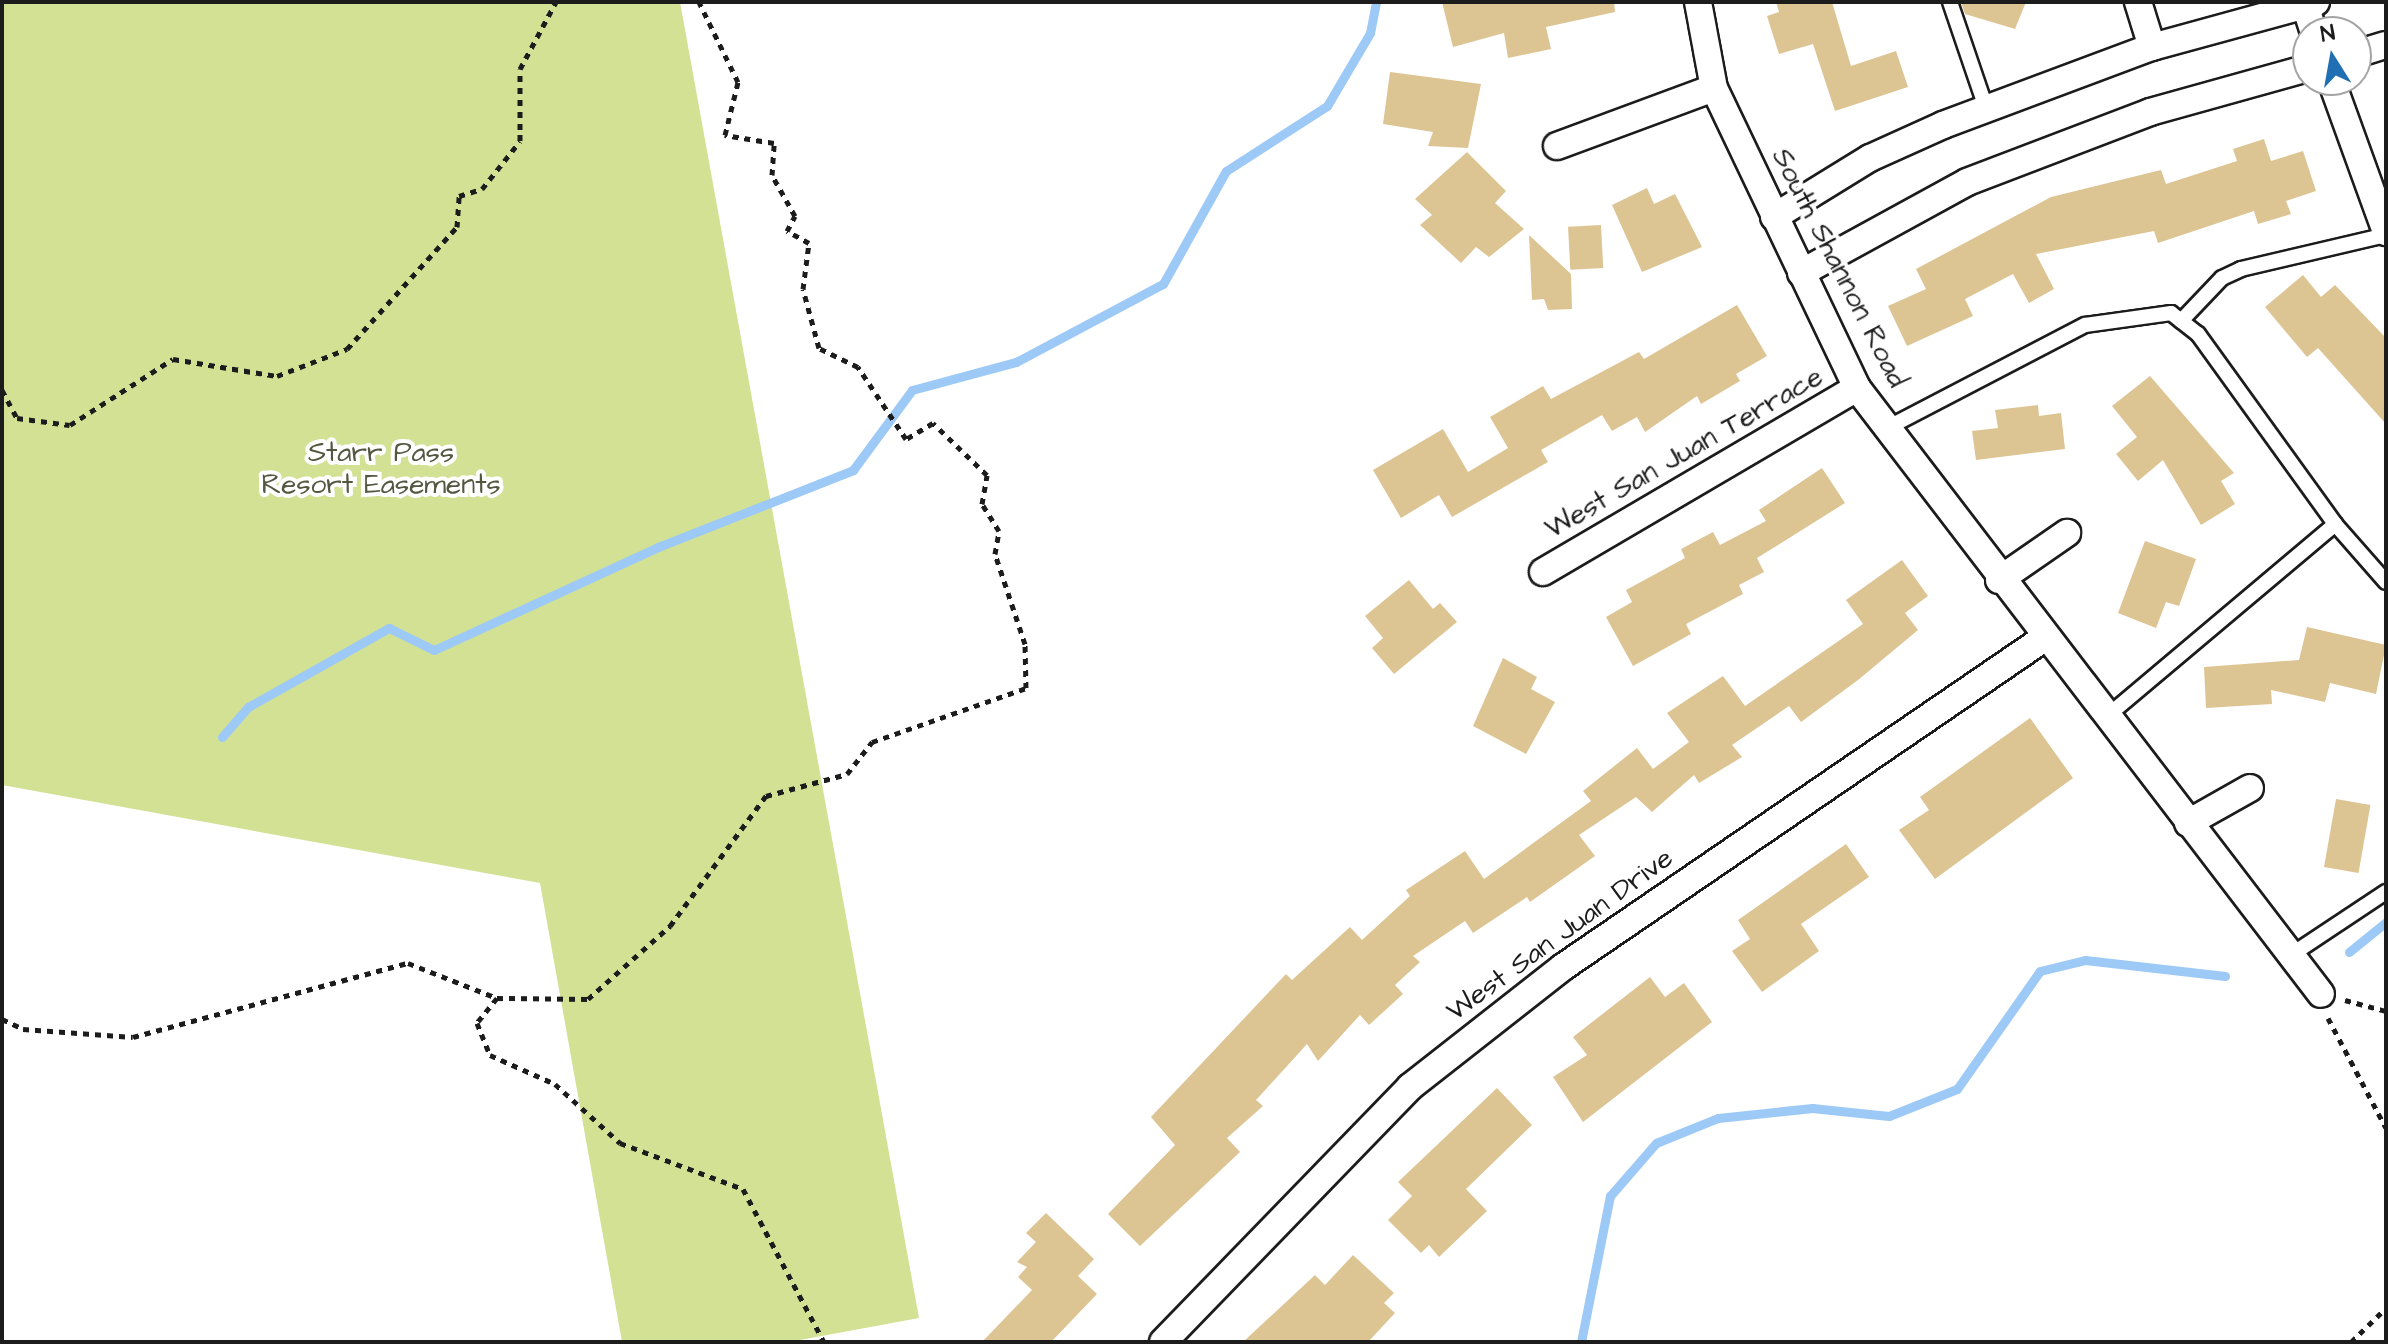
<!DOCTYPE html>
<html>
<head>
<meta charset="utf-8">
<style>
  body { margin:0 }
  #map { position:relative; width:2388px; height:1344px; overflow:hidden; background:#fff; font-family:"Architects Daughter",sans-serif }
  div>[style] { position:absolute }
  .green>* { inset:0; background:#d2e194 }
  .stream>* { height:9px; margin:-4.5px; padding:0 4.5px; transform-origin:4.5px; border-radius:4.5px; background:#9dc9f7 }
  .building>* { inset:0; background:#ddc493; transform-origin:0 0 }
  .path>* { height:5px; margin-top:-2.5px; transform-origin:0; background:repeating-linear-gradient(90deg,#1c1c1c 0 6px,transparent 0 12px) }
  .roads { filter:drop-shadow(2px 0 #1c1c1c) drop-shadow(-2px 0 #1c1c1c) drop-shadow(0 2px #1c1c1c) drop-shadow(0 -2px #1c1c1c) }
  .lane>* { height:14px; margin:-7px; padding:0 7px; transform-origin:7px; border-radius:7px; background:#fff }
  .street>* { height:26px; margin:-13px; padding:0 13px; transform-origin:13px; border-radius:13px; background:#fff }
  span { translate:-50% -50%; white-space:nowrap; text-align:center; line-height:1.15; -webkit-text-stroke:8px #fff; paint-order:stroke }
  .street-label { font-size:28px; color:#1c1c1c }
  .park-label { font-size:28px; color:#535740 }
  .frame { position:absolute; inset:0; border:4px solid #1c1c1c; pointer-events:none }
  .north { position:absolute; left:2292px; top:16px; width:80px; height:80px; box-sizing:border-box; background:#fff; border:2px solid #a4a4a4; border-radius:50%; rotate:349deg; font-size:22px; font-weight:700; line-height:32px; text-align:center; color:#1c1c1c }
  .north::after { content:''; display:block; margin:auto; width:28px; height:36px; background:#1f6fb2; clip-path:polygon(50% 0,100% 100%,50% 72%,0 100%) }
</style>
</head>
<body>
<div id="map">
  <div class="green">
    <div style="clip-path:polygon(2px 2px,680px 2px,919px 1318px,789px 1342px,622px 1342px,540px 883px,2px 785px)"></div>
  </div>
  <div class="stream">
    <div style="left:222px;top:737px;width:40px;rotate:-49deg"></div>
    <div style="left:248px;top:707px;width:162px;rotate:-29.3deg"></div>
    <div style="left:389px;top:628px;width:50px;rotate:26.1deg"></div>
    <div style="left:434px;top:650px;width:247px;rotate:-24.7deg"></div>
    <div style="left:658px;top:547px;width:210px;rotate:-21.5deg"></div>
    <div style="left:853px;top:470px;width:99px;rotate:-53.6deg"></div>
    <div style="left:912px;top:390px;width:108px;rotate:-15.1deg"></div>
    <div style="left:1016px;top:362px;width:166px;rotate:-28deg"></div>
    <div style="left:1163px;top:284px;width:129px;rotate:-60.9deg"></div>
    <div style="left:1226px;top:171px;width:120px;rotate:-32.8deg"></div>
    <div style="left:1327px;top:106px;width:85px;rotate:-59.5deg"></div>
    <div style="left:1370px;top:33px;width:32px;rotate:-79deg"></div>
    <div style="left:2349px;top:952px;width:48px;rotate:-39deg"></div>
    <div style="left:1581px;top:1342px;width:149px;rotate:-78.8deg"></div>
    <div style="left:1610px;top:1196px;width:70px;rotate:-49deg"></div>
    <div style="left:1656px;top:1143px;width:67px;rotate:-22deg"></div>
    <div style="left:1718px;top:1118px;width:95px;rotate:-6.1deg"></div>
    <div style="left:1812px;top:1108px;width:77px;rotate:5.9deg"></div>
    <div style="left:1889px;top:1116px;width:73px;rotate:-21.7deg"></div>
    <div style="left:1957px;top:1089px;width:144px;rotate:-54.9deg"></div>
    <div style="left:2040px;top:971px;width:46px;rotate:-13.7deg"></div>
    <div style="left:2085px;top:960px;width:141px;rotate:6.5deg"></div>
  </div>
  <div class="building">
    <div style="clip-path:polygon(1442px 2px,1614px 2px,1615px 12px,1546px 27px,1551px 49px,1508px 58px,1504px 33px,1453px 47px)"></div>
    <div style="clip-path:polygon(1776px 2px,1832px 2px,1851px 66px,1896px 51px,1908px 87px,1835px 111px,1813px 44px,1779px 54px,1767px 16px,1779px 12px)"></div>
    <div style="clip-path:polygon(1961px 2px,2026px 2px,2015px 29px,1965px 14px)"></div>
    <div style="clip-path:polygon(1390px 72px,1481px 84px,1468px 148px,1428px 146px,1433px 132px,1383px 124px)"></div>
    <div style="clip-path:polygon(2264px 139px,2271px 161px,2303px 151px,2316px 191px,2286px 201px,2291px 214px,2258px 224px,2254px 211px,2158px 243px,2154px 231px,2036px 254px,2054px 289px,2029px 303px,2013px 274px,1965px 299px,1973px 316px,1907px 346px,1888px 306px,1926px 289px,1916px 269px,2051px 197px,2161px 170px,2166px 184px,2237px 161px,2233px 149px)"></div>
    <div style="clip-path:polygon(1467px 152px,1506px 191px,1495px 203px,1524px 229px,1489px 257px,1476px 247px,1461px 263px,1420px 225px,1432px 215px,1415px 199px)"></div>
    <div style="clip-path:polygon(1647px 188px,1654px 204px,1675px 194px,1702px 247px,1642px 272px,1612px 205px)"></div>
    <div style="left:1601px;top:225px;width:43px;height:33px;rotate:87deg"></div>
    <div style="clip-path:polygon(1529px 235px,1571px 274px,1572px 309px,1548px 310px,1544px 299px,1532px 300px)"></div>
    <div style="clip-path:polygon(2303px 275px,2321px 297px,2335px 285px,2386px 338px,2386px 424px,2318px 348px,2307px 357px,2265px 307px)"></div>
    <div style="clip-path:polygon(1737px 305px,1767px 356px,1736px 374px,1740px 381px,1701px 404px,1697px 396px,1645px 432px,1637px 417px,1612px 431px,1602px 415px,1541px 450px,1548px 462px,1452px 517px,1439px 495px,1401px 518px,1373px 470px,1443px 429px,1468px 472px,1508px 448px,1490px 417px,1543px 386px,1551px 399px,1639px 352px,1644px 359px)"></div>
    <div style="clip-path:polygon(2150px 376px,2234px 473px,2221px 481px,2235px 504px,2201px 525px,2163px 460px,2138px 481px,2116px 454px,2137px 437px,2112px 406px)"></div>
    <div style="clip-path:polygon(2038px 405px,2039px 416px,2061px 413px,2065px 449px,1976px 460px,1972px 431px,1998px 428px,1995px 410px)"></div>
    <div style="clip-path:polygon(1822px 468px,1845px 503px,1757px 558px,1764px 572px,1739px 585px,1743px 594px,1686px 624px,1691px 634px,1633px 666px,1606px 617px,1632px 602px,1626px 590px,1685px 558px,1681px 549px,1713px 532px,1720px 545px,1766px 521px,1759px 510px)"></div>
    <div style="clip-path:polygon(2145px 541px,2196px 559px,2179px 606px,2166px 602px,2156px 628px,2118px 613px)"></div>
    <div style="clip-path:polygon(1902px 560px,1928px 596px,1905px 613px,1918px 630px,1858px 680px,1801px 722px,1789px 706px,1732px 745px,1742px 757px,1699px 783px,1694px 775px,1652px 812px,1636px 797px,1579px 835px,1595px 856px,1530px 902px,1527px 897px,1473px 933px,1465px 921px,1413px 956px,1420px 962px,1395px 985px,1403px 994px,1369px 1025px,1360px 1015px,1318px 1061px,1307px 1044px,1256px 1100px,1263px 1106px,1227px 1138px,1240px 1152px,1140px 1246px,1108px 1214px,1175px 1145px,1151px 1117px,1286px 974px,1292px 980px,1350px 927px,1362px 940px,1410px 896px,1406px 890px,1465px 851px,1484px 879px,1591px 801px,1583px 791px,1637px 748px,1653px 769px,1689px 742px,1667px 713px,1723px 676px,1745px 706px,1863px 624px,1846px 600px)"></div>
    <div style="clip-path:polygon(1409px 580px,1433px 609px,1440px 603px,1457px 622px,1394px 674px,1372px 648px,1383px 638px,1365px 616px)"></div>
    <div style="clip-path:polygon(2307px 627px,2386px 645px,2376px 694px,2330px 683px,2325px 702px,2271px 690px,2272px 704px,2206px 708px,2204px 667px,2299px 660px)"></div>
    <div style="clip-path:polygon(1503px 658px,1537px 677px,1531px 689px,1555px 702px,1526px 754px,1473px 726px)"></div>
    <div style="clip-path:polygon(2030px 718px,2073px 778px,1935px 879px,1899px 830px,1929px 810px,1920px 797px)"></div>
    <div style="left:2336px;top:799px;width:35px;height:69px;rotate:10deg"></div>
    <div style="clip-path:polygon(1846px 844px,1869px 877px,1801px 924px,1819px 951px,1762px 992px,1732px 951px,1750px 939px,1738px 920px)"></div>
    <div style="clip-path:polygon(1650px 977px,1665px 997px,1684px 983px,1712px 1022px,1583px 1122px,1553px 1077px,1587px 1055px,1573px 1037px)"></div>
    <div style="clip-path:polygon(1497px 1088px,1532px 1125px,1466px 1189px,1487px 1211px,1439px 1257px,1429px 1245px,1421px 1253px,1388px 1220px,1412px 1196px,1398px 1182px)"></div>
    <div style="clip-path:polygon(1046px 1213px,1094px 1259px,1078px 1276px,1097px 1294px,1051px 1342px,982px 1342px,1032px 1290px,1018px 1277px,1027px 1267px,1017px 1262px,1036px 1242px,1026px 1233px)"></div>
    <div style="clip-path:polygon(1353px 1255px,1394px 1293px,1384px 1303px,1395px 1313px,1368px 1342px,1243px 1342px,1315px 1275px,1325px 1285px)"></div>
  </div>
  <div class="path">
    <div style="left:2px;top:390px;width:32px;rotate:62deg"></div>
    <div style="left:17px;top:418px;width:53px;rotate:7.5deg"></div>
    <div style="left:70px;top:425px;width:122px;rotate:-32.7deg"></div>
    <div style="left:173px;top:359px;width:105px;rotate:9.3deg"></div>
    <div style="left:277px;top:376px;width:75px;rotate:-21.1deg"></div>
    <div style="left:347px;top:349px;width:164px;rotate:-48deg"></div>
    <div style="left:457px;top:227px;width:31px;rotate:-86deg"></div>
    <div style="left:459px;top:196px;width:24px;rotate:-17deg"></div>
    <div style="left:482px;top:189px;width:61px;rotate:-51.6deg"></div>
    <div style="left:520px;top:141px;width:72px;rotate:-90deg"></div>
    <div style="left:520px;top:69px;width:76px;rotate:-61.8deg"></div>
    <div style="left:497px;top:998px;width:32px;rotate:129deg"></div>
    <div style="left:477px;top:1023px;width:35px;rotate:68deg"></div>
    <div style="left:490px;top:1055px;width:71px;rotate:24deg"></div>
    <div style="left:555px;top:1084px;width:88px;rotate:42.2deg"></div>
    <div style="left:620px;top:1143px;width:131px;rotate:20.5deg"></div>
    <div style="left:743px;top:1189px;width:173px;rotate:62.1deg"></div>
    <div style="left:2345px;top:1000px;width:42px;rotate:15deg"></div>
    <div style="left:2328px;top:1018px;width:124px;rotate:62.2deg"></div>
    <div style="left:2px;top:1019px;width:23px;rotate:25deg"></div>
    <div style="left:23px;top:1029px;width:110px;rotate:4.2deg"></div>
    <div style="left:133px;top:1037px;width:285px;rotate:-15.1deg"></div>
    <div style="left:408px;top:963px;width:96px;rotate:21.5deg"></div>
    <div style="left:497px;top:998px;width:91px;rotate:0.6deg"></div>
    <div style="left:588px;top:999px;width:110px;rotate:-41.7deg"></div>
    <div style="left:670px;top:926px;width:162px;rotate:-53.6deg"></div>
    <div style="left:766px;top:796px;width:84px;rotate:-15.2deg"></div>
    <div style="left:847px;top:774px;width:41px;rotate:-52deg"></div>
    <div style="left:872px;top:742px;width:163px;rotate:-19.3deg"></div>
    <div style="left:1026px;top:688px;width:44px;rotate:-91.3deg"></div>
    <div style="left:1025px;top:644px;width:95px;rotate:-108.4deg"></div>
    <div style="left:995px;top:554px;width:23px;rotate:-80deg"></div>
    <div style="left:999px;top:531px;width:32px;rotate:-122deg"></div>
    <div style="left:982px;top:504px;width:29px;rotate:-80deg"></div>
    <div style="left:987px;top:475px;width:75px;rotate:-136.1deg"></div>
    <div style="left:933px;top:423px;width:31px;rotate:149deg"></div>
    <div style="left:906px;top:439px;width:87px;rotate:-123.7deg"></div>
    <div style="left:858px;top:367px;width:43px;rotate:-154deg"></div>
    <div style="left:819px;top:348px;width:61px;rotate:-105.2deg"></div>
    <div style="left:803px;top:289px;width:46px;rotate:-82.6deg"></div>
    <div style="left:809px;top:243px;width:25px;rotate:-151deg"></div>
    <div style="left:787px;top:231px;width:17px;rotate:-62deg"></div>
    <div style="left:795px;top:216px;width:47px;rotate:-119.3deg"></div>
    <div style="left:772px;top:175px;width:32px;rotate:-86deg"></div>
    <div style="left:774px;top:143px;width:50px;rotate:-170.7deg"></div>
    <div style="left:725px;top:135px;width:55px;rotate:-76.2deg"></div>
    <div style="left:738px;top:82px;width:89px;rotate:-116deg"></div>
    <div style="left:2351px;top:1342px;width:49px;rotate:-44.2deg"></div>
  </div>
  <div class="roads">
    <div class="lane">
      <div style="left:1950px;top:2px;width:112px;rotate:71.2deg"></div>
      <div style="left:2181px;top:321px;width:59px;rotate:-46.4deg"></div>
      <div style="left:2222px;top:278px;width:21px;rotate:-25deg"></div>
      <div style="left:2241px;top:269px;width:149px;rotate:-13.2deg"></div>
      <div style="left:1887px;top:428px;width:223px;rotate:-27.5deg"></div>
      <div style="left:2085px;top:325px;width:87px;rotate:-7.9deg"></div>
      <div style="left:2171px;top:313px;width:34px;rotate:38deg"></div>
      <div style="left:2198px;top:334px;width:234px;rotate:54.2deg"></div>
      <div style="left:2335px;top:524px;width:77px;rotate:48.7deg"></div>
      <div style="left:2105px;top:718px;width:301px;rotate:-40.1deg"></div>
      <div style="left:2291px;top:955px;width:114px;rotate:-33.6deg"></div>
    </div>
    <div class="street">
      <div style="left:1698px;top:2px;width:87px;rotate:79.5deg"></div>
      <div style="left:1714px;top:88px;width:332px;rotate:64.5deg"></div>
      <div style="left:1857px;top:388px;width:763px;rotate:52.56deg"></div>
      <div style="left:2138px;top:2px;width:47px;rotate:72.7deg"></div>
      <div style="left:2305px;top:5px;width:28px;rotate:72deg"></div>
      <div style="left:2356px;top:54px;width:31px;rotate:-17deg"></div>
      <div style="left:2331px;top:80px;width:162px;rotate:70.1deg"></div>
      <div style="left:1557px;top:146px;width:167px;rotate:-20.3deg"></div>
      <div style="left:1774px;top:217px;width:113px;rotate:-31.6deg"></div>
      <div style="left:1870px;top:158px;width:80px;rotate:-24.3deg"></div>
      <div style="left:1943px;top:125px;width:223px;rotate:-20.5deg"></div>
      <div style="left:2152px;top:47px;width:170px;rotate:-15.3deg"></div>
      <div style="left:1801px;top:273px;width:189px;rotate:-28.7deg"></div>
      <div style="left:1967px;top:182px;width:196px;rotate:-20.9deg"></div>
      <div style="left:2150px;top:112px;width:164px;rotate:-15.6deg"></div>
      <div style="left:1543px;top:572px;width:364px;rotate:-30.4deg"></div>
      <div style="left:1999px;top:580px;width:83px;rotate:-34.7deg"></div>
      <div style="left:2188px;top:823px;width:71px;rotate:-29.4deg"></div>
      <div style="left:1163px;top:1342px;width:355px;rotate:-45.9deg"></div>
      <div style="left:1410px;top:1087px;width:194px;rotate:-38.1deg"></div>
      <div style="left:1563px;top:967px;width:581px;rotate:-34.35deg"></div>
    </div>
  </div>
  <div class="street-label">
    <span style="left:1839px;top:268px;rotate:63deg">South Shannon Road</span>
    <span style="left:1684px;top:453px;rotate:-30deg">West San Juan Terrace</span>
    <span style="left:1560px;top:935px;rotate:-36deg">West San Juan Drive</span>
  </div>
  <div class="park-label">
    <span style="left:381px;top:469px">Starr Pass<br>Resort Easements</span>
  </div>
  <div class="frame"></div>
  <div class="north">N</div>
</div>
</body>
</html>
